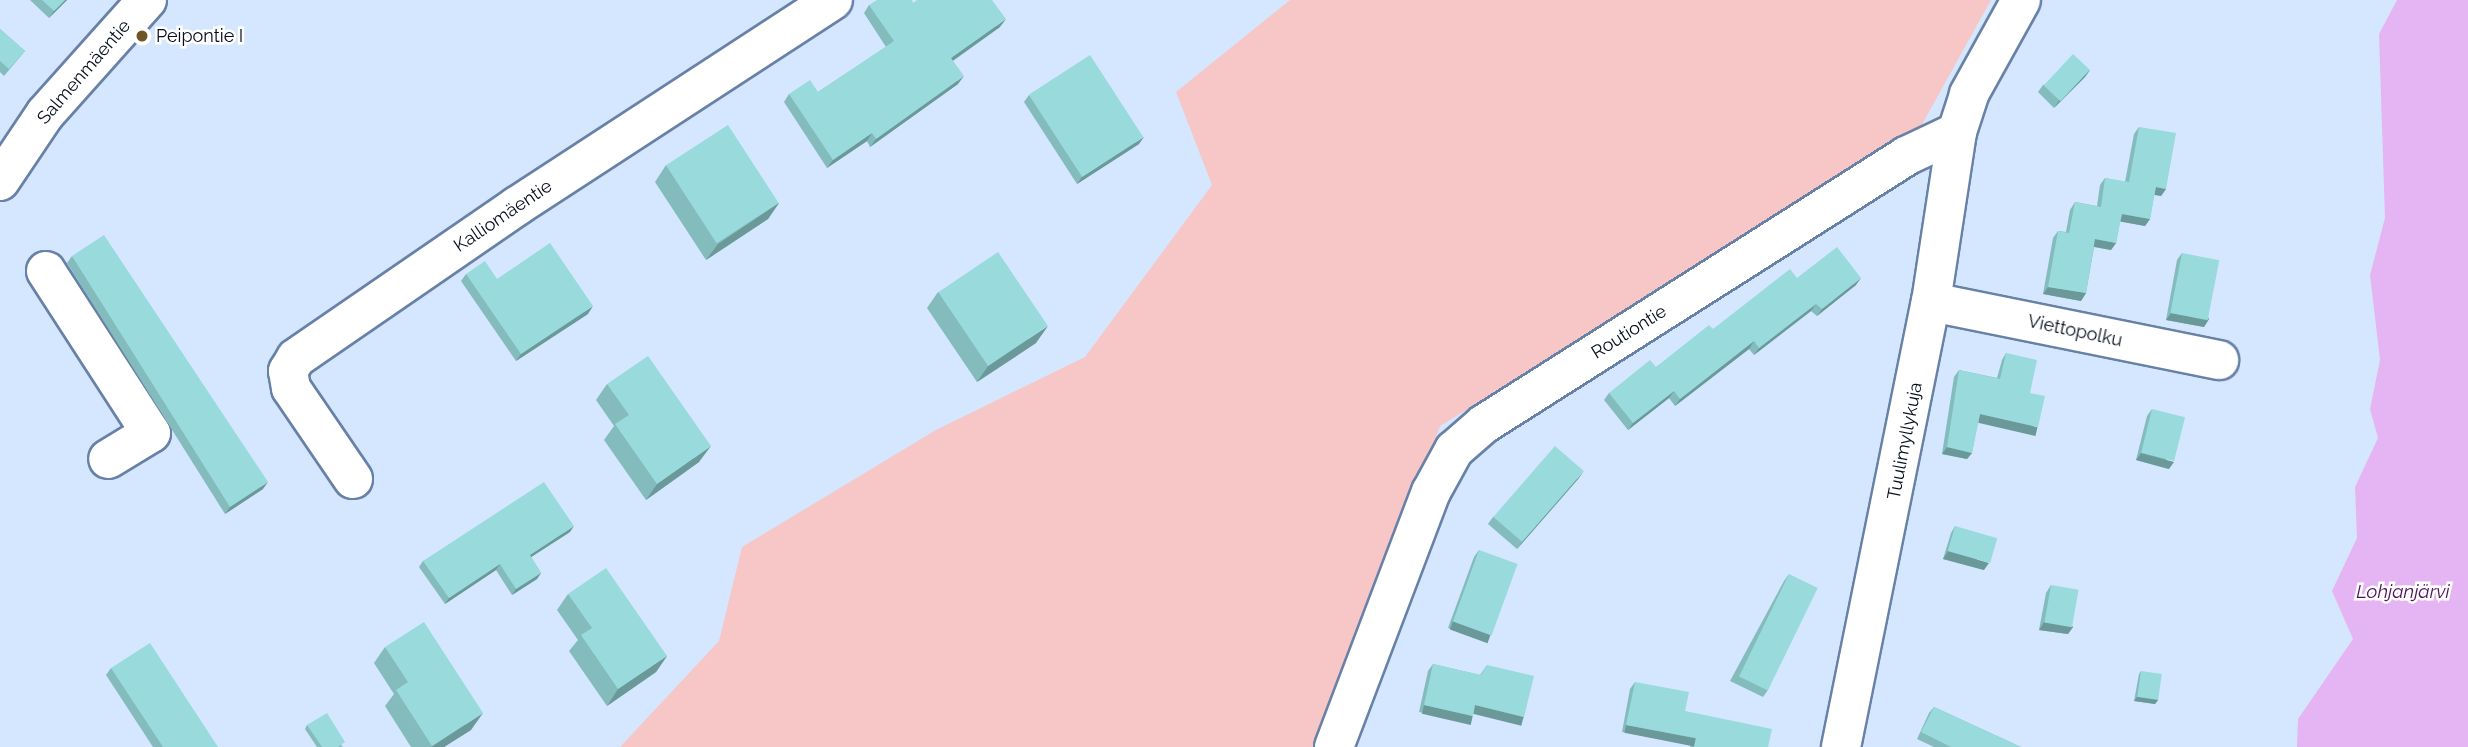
<!DOCTYPE html>
<html>
<head>
<meta charset="utf-8">
<style>
  body { margin:0 }
  #map { position:relative; width:2468px; height:747px; overflow:hidden; background:#d5e6ff; font-family:Raleway,sans-serif }
  div>[style] { position:absolute }
  .green>* { inset:0; background:#f7c6c6 }
  .water>* { inset:0; background:#e5b4f3 }
  .roads { filter:drop-shadow(2px 0 #6881a7) drop-shadow(-2px 0 #6881a7) drop-shadow(0 2px #6881a7) drop-shadow(0 -2px #6881a7) }
  .minor>* { height:38px; margin:-19px; padding:0 19px; transform-origin:19px; border-radius:19px; background:#fff }
  .wall>* { inset:0; background:#84bbbd }
  .shaded-wall>* { inset:0; background:#6b999a; transform-origin:0 0 }
  .building>* { inset:0; background:#99dadc; transform-origin:0 0 }
  .dots>* { width:19px; height:19px; translate:-50% -50%; box-sizing:border-box; border:4px solid #fff; border-radius:50% }
  span { translate:-50% -50%; white-space:nowrap; text-align:center; line-height:1.15; -webkit-text-stroke:5px #fff; paint-order:stroke }
  .poi-label { font-size:18px; color:#050c1a }
  .left { translate:0 -50%; text-align:left }
  .street-label { font-size:18px; color:#050c1a }
  .water-label { font-size:19px; color:#4d115b; font-style:italic }
</style>
</head>
<body>
<div id="map">
  <div class="green">
    <div style="clip-path:polygon(1290px 0,1991px 0,1915px 137px,1440px 426px,1317px 747px,620px 747px,719px 641px,742px 547px,936px 430px,1085px 357px,1212px 185px,1176px 92px)"></div>
  </div>
  <div class="water">
    <div style="clip-path:polygon(2397px 0,2468px 0,2468px 747px,2297px 747px,2298px 719px,2353px 639px,2332px 591px,2357px 538px,2355px 487px,2378px 438px,2370px 409px,2380px 360px,2370px 275px,2385px 218px,2379px 34px)"></div>
  </div>
  <div class="roads">
    <div class="minor">
      <div style="left:0;top:181px;width:81px;rotate:-56.1deg"></div>
      <div style="left:45px;top:114px;width:153px;rotate:-48.2deg"></div>
      <div style="left:46px;top:271px;width:193px;rotate:57.1deg"></div>
      <div style="left:151px;top:433px;width:50px;rotate:148.8deg"></div>
      <div style="left:1931px;top:302px;width:294px;rotate:11.4deg"></div>
      <div style="left:353px;top:479px;width:110px;rotate:-124.3deg"></div>
      <div style="left:291px;top:388px;width:17px;rotate:-100deg"></div>
      <div style="left:288px;top:371px;width:15px;rotate:-58deg"></div>
      <div style="left:296px;top:358px;width:268px;rotate:-34.5deg"></div>
      <div style="left:517px;top:206px;width:377px;rotate:-33.1deg"></div>
      <div style="left:1334px;top:747px;width:273px;rotate:-69.2deg"></div>
      <div style="left:1431px;top:492px;width:48px;rotate:-61.3deg"></div>
      <div style="left:1454px;top:450px;width:40px;rotate:-41deg"></div>
      <div style="left:1484px;top:424px;width:500px;rotate:-32.4deg"></div>
      <div style="left:1906px;top:156px;width:56px;rotate:-25.2deg"></div>
      <div style="left:1841px;top:747px;width:454px;rotate:-78.6deg"></div>
      <div style="left:1931px;top:302px;width:172px;rotate:-81.3deg"></div>
      <div style="left:1957px;top:132px;width:40px;rotate:-72deg"></div>
      <div style="left:1969px;top:94px;width:107px;rotate:-61deg"></div>
    </div>
  </div>
  <div class="wall">
    <div style="clip-path:polygon(30px 0,67px 0,49px 18px)"></div>
    <div style="clip-path:polygon(913px 3px,1000px 27px,953px 61px,958px 84px,870px 147px,867px 141px,827px 168px,784px 102px,789px 94px,818px 92px,886px 47px,864px 13px,869px 5px)"></div>
    <div style="clip-path:polygon(0 29px,25px 51px,4px 76px,0 72px)"></div>
    <div style="clip-path:polygon(2090px 70px,2085px 77px,2054px 108px,2038px 92px,2043px 85px)"></div>
    <div style="clip-path:polygon(1029px 95px,1139px 144px,1077px 184px,1024px 102px)"></div>
    <div style="clip-path:polygon(2139px 127px,2166px 189px,2161px 196px,2154px 195px,2150px 219px,2145px 226px,2120px 221px,2116px 243px,2111px 250px,2094px 247px,2086px 293px,2081px 301px,2043px 294px,2053px 238px,2058px 231px,2066px 232px,2070px 210px,2075px 202px,2097px 206px,2100px 185px,2105px 178px,2125px 182px,2134px 134px)"></div>
    <div style="clip-path:polygon(666px 165px,779px 203px,768px 219px,706px 260px,655px 182px)"></div>
    <div style="clip-path:polygon(2182px 253px,2209px 319px,2204px 327px,2166px 320px,2177px 260px)"></div>
    <div style="clip-path:polygon(72px 256px,263px 489px,225px 514px,67px 263px)"></div>
    <div style="clip-path:polygon(466px 274px,497px 279px,588px 314px,516px 361px,461px 281px)"></div>
    <div style="clip-path:polygon(1797px 278px,1856px 285px,1817px 316px,1811px 311px,1754px 355px,1749px 349px,1675px 406px,1669px 398px,1628px 430px,1604px 400px,1609px 393px,1656px 367px,1713px 329px)"></div>
    <div style="clip-path:polygon(938px 292px,1036px 343px,977px 382px,927px 308px)"></div>
    <div style="clip-path:polygon(2006px 353px,2030px 393px,2034px 434px,1978px 421px,1972px 453px,1967px 459px,1942px 454px,1954px 377px,1959px 370px,1997px 378px,2002px 360px)"></div>
    <div style="clip-path:polygon(607px 384px,699px 462px,646px 500px,604px 440px,614px 426px,596px 400px)"></div>
    <div style="clip-path:polygon(2152px 409px,2169px 469px,2136px 460px,2147px 416px)"></div>
    <div style="clip-path:polygon(1579px 478px,1517px 549px,1488px 524px,1493px 517px)"></div>
    <div style="clip-path:polygon(1955px 526px,1984px 570px,1943px 559px,1951px 533px)"></div>
    <div style="clip-path:polygon(570px 532px,531px 557px,541px 573px,537px 579px,512px 595px,496px 570px,445px 604px,419px 567px,423px 561px)"></div>
    <div style="clip-path:polygon(1479px 550px,1486px 642px,1448px 628px,1474px 557px)"></div>
    <div style="clip-path:polygon(1789px 574px,1768px 690px,1763px 697px,1730px 681px,1784px 581px)"></div>
    <div style="clip-path:polygon(2051px 585px,2073px 627px,2068px 634px,2039px 630px,2046px 593px)"></div>
    <div style="clip-path:polygon(568px 594px,667px 656px,656px 672px,607px 706px,569px 651px,578px 640px,557px 610px)"></div>
    <div style="clip-path:polygon(385px 647px,471px 730px,444px 747px,411px 747px,385px 706px,394px 694px,374px 663px)"></div>
    <div style="clip-path:polygon(1433px 664px,1480px 675px,1487px 665px,1524px 717px,1520px 724px,1473px 713px,1468px 723px,1419px 712px,1428px 671px)"></div>
    <div style="clip-path:polygon(111px 668px,218px 747px,153px 747px,106px 675px)"></div>
    <div style="clip-path:polygon(2141px 671px,2158px 700px,2155px 704px,2134px 701px,2139px 674px)"></div>
    <div style="clip-path:polygon(1635px 682px,1685px 711px,1768px 747px,1690px 747px,1691px 745px,1622px 732px,1630px 689px)"></div>
    <div style="clip-path:polygon(1934px 707px,2021px 747px,1934px 747px,1917px 739px,1929px 713px)"></div>
    <div style="clip-path:polygon(307px 725px,343px 746px,341px 747px,317px 747px,305px 729px)"></div>
  </div>
  <div class="shaded-wall">
    <div style="clip-path:polygon(65px 0,67px 0,49px 18px,54px 11px)"></div>
    <div style="clip-path:polygon(1006px 19px,1000px 27px,945px 66px,951px 58px)"></div>
    <div style="clip-path:polygon(2090px 70px,2085px 77px,2054px 108px,2059px 101px)"></div>
    <div style="clip-path:polygon(964px 76px,958px 84px,870px 147px,876px 139px)"></div>
    <div style="clip-path:polygon(872px 133px,867px 141px,827px 168px,833px 160px)"></div>
    <div style="clip-path:polygon(1144px 137px,1139px 144px,1077px 184px,1082px 177px)"></div>
    <div style="clip-path:polygon(2156px 187px,2166px 189px,2161px 196px,2151px 194px)"></div>
    <div style="clip-path:polygon(779px 203px,768px 219px,706px 260px,718px 244px)"></div>
    <div style="clip-path:polygon(2122px 214px,2150px 219px,2145px 226px,2117px 221px)"></div>
    <div style="clip-path:polygon(2095px 239px,2116px 243px,2111px 250px,2090px 246px)"></div>
    <div style="clip-path:polygon(1861px 278px,1856px 285px,1817px 316px,1822px 309px)"></div>
    <div style="clip-path:polygon(2048px 287px,2086px 293px,2081px 301px,2043px 294px)"></div>
    <div style="clip-path:polygon(1816px 304px,1811px 311px,1754px 355px,1759px 348px)"></div>
    <div style="clip-path:polygon(593px 306px,588px 314px,516px 361px,521px 354px)"></div>
    <div style="clip-path:polygon(2171px 313px,2209px 319px,2204px 327px,2166px 320px)"></div>
    <div style="clip-path:polygon(1048px 326px,1036px 343px,977px 382px,988px 366px)"></div>
    <div style="clip-path:polygon(1754px 341px,1749px 349px,1675px 406px,1680px 399px)"></div>
    <div style="clip-path:polygon(1674px 391px,1669px 398px,1628px 430px,1633px 423px)"></div>
    <div style="left:1980px;top:414px;width:59px;height:9px;rotate:13deg"></div>
    <div style="clip-path:polygon(711px 446px,699px 462px,646px 500px,657px 484px)"></div>
    <div style="clip-path:polygon(1947px 447px,1972px 453px,1967px 459px,1942px 454px)"></div>
    <div style="clip-path:polygon(2141px 453px,2174px 462px,2169px 469px,2136px 460px)"></div>
    <div style="clip-path:polygon(1584px 471px,1579px 478px,1517px 549px,1522px 542px)"></div>
    <div style="clip-path:polygon(268px 482px,263px 489px,225px 514px,230px 507px)"></div>
    <div style="clip-path:polygon(574px 526px,570px 532px,525px 561px,530px 555px)"></div>
    <div style="clip-path:polygon(1948px 551px,1989px 563px,1984px 570px,1943px 559px)"></div>
    <div style="clip-path:polygon(500px 564px,496px 570px,445px 604px,449px 598px)"></div>
    <div style="clip-path:polygon(541px 573px,537px 579px,512px 595px,516px 589px)"></div>
    <div style="left:1453px;top:621px;width:40px;height:9px;rotate:20deg"></div>
    <div style="clip-path:polygon(2044px 622px,2073px 627px,2068px 634px,2039px 630px)"></div>
    <div style="clip-path:polygon(667px 656px,656px 672px,607px 706px,618px 689px)"></div>
    <div style="clip-path:polygon(2137px 697px,2158px 700px,2155px 704px,2134px 701px)"></div>
    <div style="left:1424px;top:705px;width:50px;height:9px;rotate:13deg"></div>
    <div style="left:1475px;top:705px;width:50px;height:9px;rotate:14deg"></div>
    <div style="clip-path:polygon(483px 713px,471px 730px,444px 747px,431px 747px)"></div>
    <div style="left:1626px;top:725px;width:71px;height:8px;rotate:11deg"></div>
  </div>
  <div class="building">
    <div style="clip-path:polygon(42px 0,65px 0,54px 11px)"></div>
    <div style="clip-path:polygon(877px 0,912px 0,913px 3px,917px 0,992px 0,1006px 19px,951px 58px,964px 76px,876px 139px,872px 133px,833px 160px,789px 94px,810px 80px,818px 92px,894px 41px,869px 5px)"></div>
    <div style="clip-path:polygon(0 29px,25px 51px,9px 69px,0 61px)"></div>
    <div style="left:2073px;top:54px;width:23px;height:43px;rotate:43deg"></div>
    <div style="left:1090px;top:55px;width:98px;height:73px;rotate:57deg"></div>
    <div style="left:728px;top:125px;width:93px;height:74px;rotate:57deg"></div>
    <div style="clip-path:polygon(2139px 127px,2176px 133px,2166px 189px,2156px 187px,2150px 219px,2122px 214px,2116px 243px,2095px 239px,2086px 293px,2048px 287px,2058px 231px,2069px 233px,2075px 202px,2101px 207px,2105px 178px,2129px 182px)"></div>
    <div style="clip-path:polygon(104px 235px,268px 482px,230px 507px,72px 256px)"></div>
    <div style="clip-path:polygon(550px 243px,593px 306px,521px 354px,466px 274px,485px 261px,497px 279px)"></div>
    <div style="clip-path:polygon(1837px 247px,1861px 278px,1822px 309px,1816px 304px,1759px 348px,1754px 341px,1680px 399px,1674px 391px,1633px 423px,1609px 393px,1650px 360px,1656px 367px,1709px 325px,1713px 329px,1790px 269px,1797px 278px)"></div>
    <div style="left:998px;top:252px;width:89px;height:72px;rotate:56deg"></div>
    <div style="left:2182px;top:253px;width:38px;height:61px;rotate:11deg"></div>
    <div style="clip-path:polygon(2006px 353px,2037px 360px,2030px 393px,2045px 396px,2038px 427px,1980px 414px,1972px 453px,1947px 447px,1959px 370px,2000px 379px)"></div>
    <div style="clip-path:polygon(648px 356px,711px 446px,657px 484px,615px 424px,629px 415px,607px 384px)"></div>
    <div style="left:2152px;top:409px;width:34px;height:45px;rotate:14deg"></div>
    <div style="left:1555px;top:446px;width:38px;height:94px;rotate:41deg"></div>
    <div style="clip-path:polygon(544px 482px,574px 526px,530px 555px,541px 573px,516px 589px,500px 564px,449px 598px,423px 561px)"></div>
    <div style="left:1955px;top:526px;width:44px;height:26px;rotate:16deg"></div>
    <div style="left:1479px;top:550px;width:41px;height:76px;rotate:20deg"></div>
    <div style="clip-path:polygon(606px 568px,667px 656px,618px 689px,581px 635px,592px 628px,568px 594px)"></div>
    <div style="left:1789px;top:574px;width:32px;height:114px;rotate:26deg"></div>
    <div style="left:2051px;top:585px;width:28px;height:38px;rotate:10deg"></div>
    <div style="clip-path:polygon(424px 622px,483px 713px,432px 746px,396px 690px,408px 682px,385px 647px)"></div>
    <div style="clip-path:polygon(150px 643px,218px 747px,163px 747px,111px 668px)"></div>
    <div style="clip-path:polygon(1433px 664px,1481px 675px,1487px 665px,1534px 676px,1524px 717px,1475px 705px,1473px 716px,1424px 705px)"></div>
    <div style="left:2141px;top:671px;width:21px;height:26px;rotate:8deg"></div>
    <div style="clip-path:polygon(1635px 682px,1689px 692px,1685px 711px,1772px 729px,1768px 747px,1694px 747px,1696px 738px,1626px 725px)"></div>
    <div style="clip-path:polygon(1934px 707px,2021px 747px,1951px 747px,1921px 732px)"></div>
    <div style="clip-path:polygon(327px 713px,345px 742px,338px 747px,322px 747px,307px 725px)"></div>
  </div>
  <div class="dots">
    <div style="left:142px;top:36px;background:#705527"></div>
  </div>
  <div class="poi-label">
    <span class="left" style="left:156px;top:36px">Peipontie I</span>
  </div>
  <div class="street-label">
    <span style="left:84px;top:72px;rotate:-49deg">Salmenmäentie</span>
    <span style="left:503px;top:216px;rotate:-34deg">Kalliomäentie</span>
    <span style="left:2075px;top:331px;rotate:12deg">Viettopolku</span>
    <span style="left:1629px;top:332px;rotate:-32deg">Routiontie</span>
    <span style="left:1905px;top:441px;rotate:-79deg">Tuulimyllykuja</span>
  </div>
  <div class="water-label">
    <span style="left:2403px;top:592px">Lohjanjärvi</span>
  </div>
</div>
</body>
</html>
